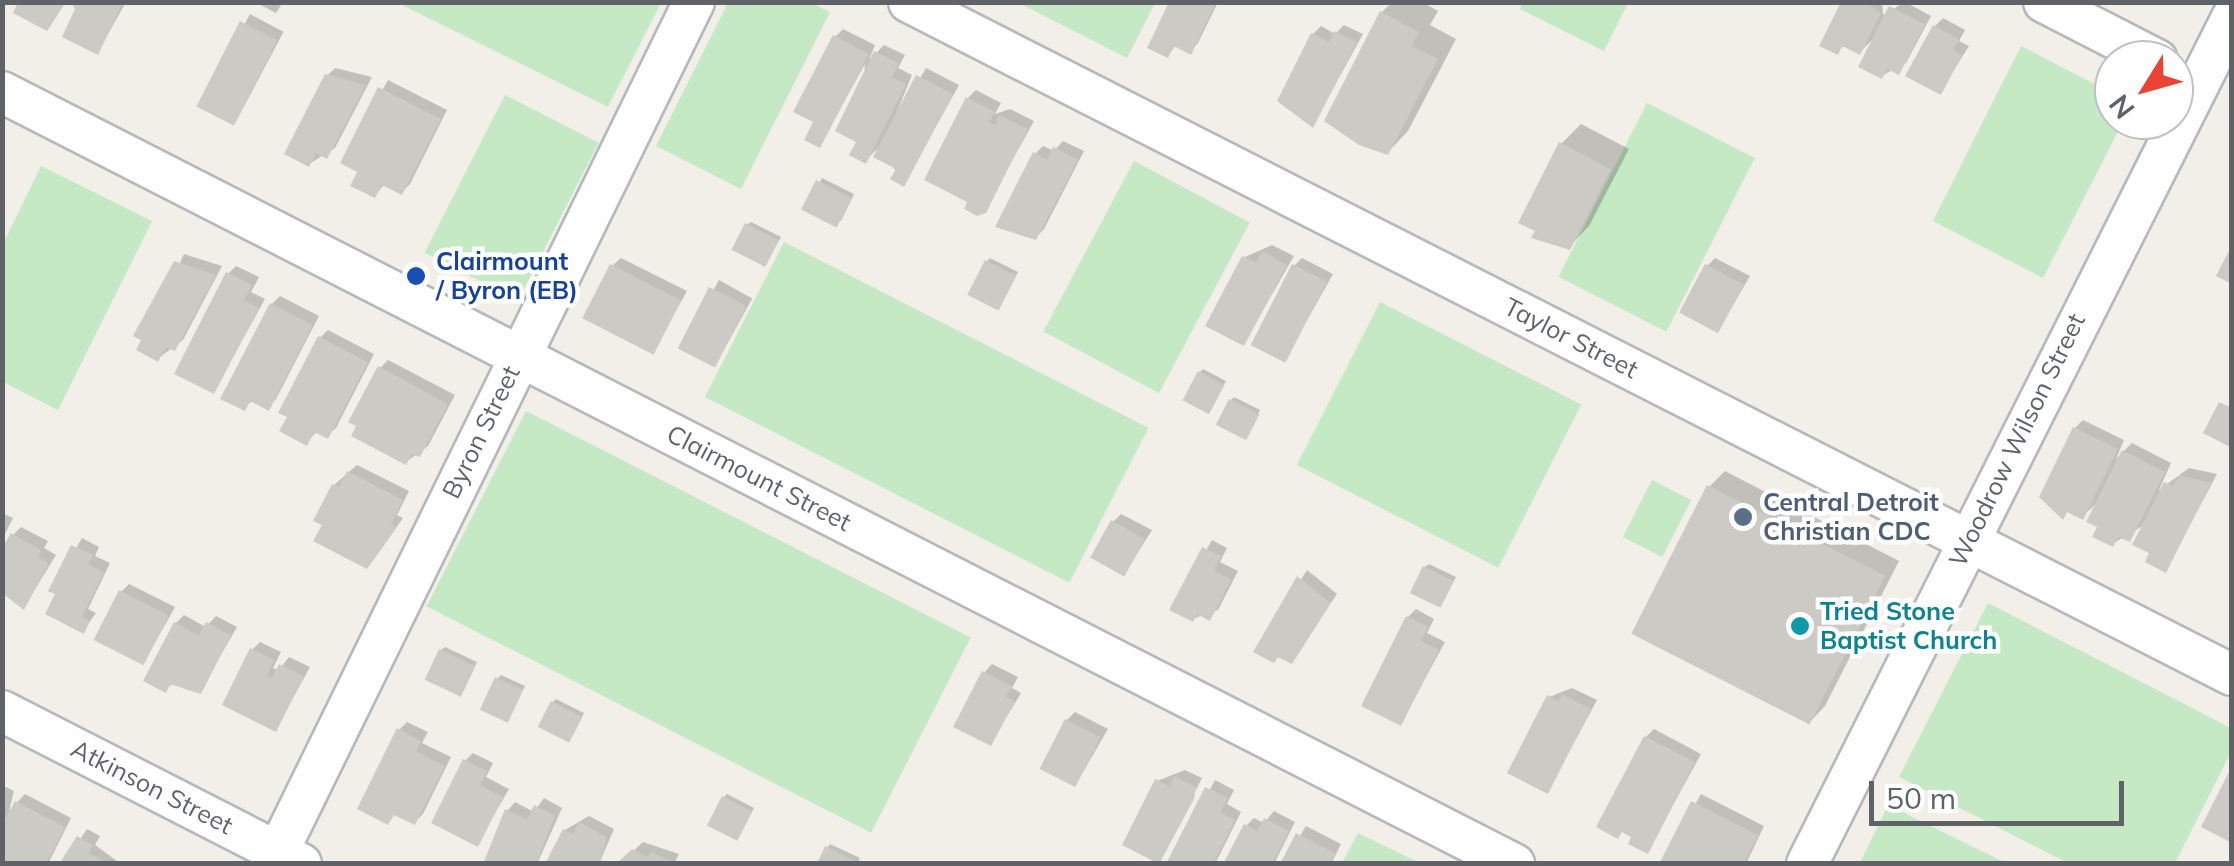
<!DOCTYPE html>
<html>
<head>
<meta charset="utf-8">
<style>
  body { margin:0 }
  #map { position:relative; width:2234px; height:866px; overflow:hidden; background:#f1efe8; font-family:Mulish,sans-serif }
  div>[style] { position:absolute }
  .green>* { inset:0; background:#c5e8c5; transform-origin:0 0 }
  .shadow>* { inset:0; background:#0003; transform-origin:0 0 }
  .building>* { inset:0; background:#cccac5; transform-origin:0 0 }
  .roads { filter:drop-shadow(2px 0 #b5b8bc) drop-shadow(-2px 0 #b5b8bc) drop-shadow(0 2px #b5b8bc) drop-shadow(0 -2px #b5b8bc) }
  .minor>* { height:40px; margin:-20px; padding:0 20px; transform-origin:20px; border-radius:20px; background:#fff }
  .dots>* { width:28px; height:28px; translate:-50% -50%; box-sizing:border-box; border:5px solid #fff; border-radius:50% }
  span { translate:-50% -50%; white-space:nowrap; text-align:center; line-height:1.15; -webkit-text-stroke:9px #fff; paint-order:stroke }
  .transit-label { font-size:25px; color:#164399; font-weight:700 }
  .left { translate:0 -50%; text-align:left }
  .street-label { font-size:25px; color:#5f6368 }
  .service-label { font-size:25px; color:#4e5e75; font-weight:700 }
  .culture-label { font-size:25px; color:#0d838f; font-weight:700 }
  .frame { position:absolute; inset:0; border:5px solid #5f6368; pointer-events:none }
  .north { position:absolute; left:2094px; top:40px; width:100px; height:100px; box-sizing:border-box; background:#fff; border:2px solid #bfc1c3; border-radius:50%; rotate:233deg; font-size:28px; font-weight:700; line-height:40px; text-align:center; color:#5f6368 }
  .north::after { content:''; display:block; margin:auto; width:35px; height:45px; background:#ea4335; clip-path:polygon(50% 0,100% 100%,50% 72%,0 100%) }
  .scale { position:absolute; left:1869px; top:781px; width:255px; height:45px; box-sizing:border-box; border:5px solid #5f6368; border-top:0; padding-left:12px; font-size:30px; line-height:35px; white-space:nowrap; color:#5f6368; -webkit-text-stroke:8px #fff; paint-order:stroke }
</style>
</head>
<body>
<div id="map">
  <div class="green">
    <div style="clip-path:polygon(398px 3px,661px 2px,661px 3px,608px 107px)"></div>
    <div style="clip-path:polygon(728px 3px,812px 3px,830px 12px,741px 189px,656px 146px)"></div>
    <div style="clip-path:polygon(1019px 3px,1155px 3px,1127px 58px)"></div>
    <div style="clip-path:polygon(1522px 3px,1523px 2px,1628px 3px,1604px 51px,1520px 9px)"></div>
    <div style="clip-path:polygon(2021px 46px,2114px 94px,2114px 120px,2124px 120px,2043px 278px,1933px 221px)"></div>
    <div style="left:505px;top:95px;width:105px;height:177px;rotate:27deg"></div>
    <div style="left:1647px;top:103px;width:121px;height:195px;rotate:27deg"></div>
    <div style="left:1134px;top:161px;width:131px;height:193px;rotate:28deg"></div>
    <div style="clip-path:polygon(41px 166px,152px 221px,58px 410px,3px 382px,3px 244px)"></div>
    <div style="left:784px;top:242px;width:409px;height:174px;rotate:27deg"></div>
    <div style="left:1380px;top:302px;width:226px;height:183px;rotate:27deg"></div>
    <div style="left:526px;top:411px;width:499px;height:219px;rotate:27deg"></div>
    <div style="left:1652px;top:480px;width:44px;height:64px;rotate:27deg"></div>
    <div style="clip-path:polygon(1988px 603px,2231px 728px,2231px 752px,2175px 863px,2068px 863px,1899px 777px)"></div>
    <div style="clip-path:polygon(1888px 805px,2006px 863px,1860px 863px)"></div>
    <div style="clip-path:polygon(1358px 833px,1420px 863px,1342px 863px)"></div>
  </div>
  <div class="shadow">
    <div style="clip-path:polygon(75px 2px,126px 2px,98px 52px,73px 5px)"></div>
    <div style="clip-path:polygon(255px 2px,283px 2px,276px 13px)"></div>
    <div style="clip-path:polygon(1172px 2px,1218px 2px,1198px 43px,1190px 51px,1177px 44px,1168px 55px)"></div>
    <div style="clip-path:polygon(1392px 2px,1422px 2px,1438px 11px,1430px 25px,1456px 39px,1408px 131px,1388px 152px,1382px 12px)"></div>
    <div style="clip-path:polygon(1844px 2px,1882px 2px,1883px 15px,1905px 2px,1931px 16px,1906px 63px,1881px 76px,1875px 37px,1860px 52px,1845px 44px,1837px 52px)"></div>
    <div style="left:250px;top:14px;width:38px;height:104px;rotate:28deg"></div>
    <div style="clip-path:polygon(1943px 18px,1965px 30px,1959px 41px,1969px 46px,1940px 92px,1935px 26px)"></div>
    <div style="clip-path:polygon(1344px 25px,1363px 34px,1313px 125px,1313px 34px,1321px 26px,1335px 34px)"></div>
    <div style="clip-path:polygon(843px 29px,875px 45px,869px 60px,884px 45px,905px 55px,898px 68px,912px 75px,890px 129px,926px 68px,959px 85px,904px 184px,880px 146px,865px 161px,859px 141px,865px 64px,820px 145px,817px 121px,835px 37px)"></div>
    <div style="clip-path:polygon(335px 68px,372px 77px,335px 148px,309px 164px,327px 76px)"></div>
    <div style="clip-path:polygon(388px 80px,447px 110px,410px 184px,402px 192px,385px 184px,375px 195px,360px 171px,343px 162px)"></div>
    <div style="clip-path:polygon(976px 90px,1001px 103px,995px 114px,1010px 109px,1034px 121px,984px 211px,971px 201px,968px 98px)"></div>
    <div style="clip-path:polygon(1581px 124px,1629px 149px,1589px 226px,1569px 247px,1561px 144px)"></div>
    <div style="clip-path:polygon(1063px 141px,1084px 151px,1044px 229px,1036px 237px,998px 226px,1035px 154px,1043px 146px,1054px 151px)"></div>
    <div style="clip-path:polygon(822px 178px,854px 194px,841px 221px,805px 208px)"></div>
    <div style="clip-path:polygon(751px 222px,781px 237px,766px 264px,747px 225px)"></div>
    <div style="clip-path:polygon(1272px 245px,1294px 256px,1244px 343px,1209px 324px,1245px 257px)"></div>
    <div style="clip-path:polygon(184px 254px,222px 266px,183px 340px,157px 359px,145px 339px)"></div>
    <div style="clip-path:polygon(621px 258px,687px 291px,653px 352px,612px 266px)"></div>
    <div style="clip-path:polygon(990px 258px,1018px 272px,1001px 305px,987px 261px)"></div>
    <div style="clip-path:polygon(1302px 258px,1333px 274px,1284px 361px,1294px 266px)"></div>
    <div style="clip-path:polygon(1715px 258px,1750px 276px,1718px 331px,1707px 266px)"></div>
    <div style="clip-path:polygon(236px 266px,259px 277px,251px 292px,265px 299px,214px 391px,228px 274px)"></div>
    <div style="left:719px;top:280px;width:38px;height:78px;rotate:29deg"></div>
    <div style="clip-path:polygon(280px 296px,319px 316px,276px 399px,268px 407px,253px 400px,244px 408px,272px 304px)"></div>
    <div style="clip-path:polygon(328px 330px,374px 354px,336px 428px,327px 436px,317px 431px,307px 442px,320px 338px)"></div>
    <div style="clip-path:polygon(388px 360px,455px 395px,428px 446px,406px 462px,380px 368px)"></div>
    <div style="clip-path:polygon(1203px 369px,1226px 381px,1211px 407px,1200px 372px)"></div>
    <div style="clip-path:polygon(1234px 397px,1260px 410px,1249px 433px,1231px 400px)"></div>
    <div style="clip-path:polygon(2083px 420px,2124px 440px,2116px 459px,2132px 443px,2171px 463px,2159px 490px,2189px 468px,2217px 474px,2166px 570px,2144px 525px,2112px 544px,2101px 526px,2098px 502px,2083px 516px,2069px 510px,2063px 516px,2075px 428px)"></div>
    <div style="clip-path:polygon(357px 465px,409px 491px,397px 515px,403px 518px,375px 557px,325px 524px,334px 485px)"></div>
    <div style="clip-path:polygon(1725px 471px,1899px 561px,1825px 706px,1810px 722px,1709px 487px)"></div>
    <div style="clip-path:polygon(2px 513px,13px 518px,2px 540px)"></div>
    <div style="clip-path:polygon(1121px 514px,1152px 530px,1125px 573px,1113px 522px)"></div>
    <div style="clip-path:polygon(21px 527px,48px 541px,44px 548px,56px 555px,24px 607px,13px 535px)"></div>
    <div style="clip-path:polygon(82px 538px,99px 547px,95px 556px,110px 563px,88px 609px,96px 613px,83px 631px,52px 590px)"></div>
    <div style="clip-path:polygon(1212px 540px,1227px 548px,1220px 562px,1238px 571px,1218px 610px,1192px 619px,1173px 609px)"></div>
    <div style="clip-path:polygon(1429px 564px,1456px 577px,1443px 602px,1425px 567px)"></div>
    <div style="clip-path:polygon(1307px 570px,1337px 594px,1291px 661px,1257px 651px)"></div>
    <div style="clip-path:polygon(129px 584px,175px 607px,144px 662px,121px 592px)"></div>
    <div style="clip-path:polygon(1416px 609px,1434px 619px,1427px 633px,1445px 642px,1401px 723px,1408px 617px)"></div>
    <div style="clip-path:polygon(184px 615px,206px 627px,216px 616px,237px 627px,200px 691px,173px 683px,165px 690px,176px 623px)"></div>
    <div style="clip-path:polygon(260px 642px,281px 652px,273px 668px,279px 670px,289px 657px,310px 667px,276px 729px,252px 650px)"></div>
    <div style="clip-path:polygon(445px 647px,477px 662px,464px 690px,441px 650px)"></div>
    <div style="clip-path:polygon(992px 664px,1018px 677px,1012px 688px,1021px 693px,991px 743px,984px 673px)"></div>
    <div style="clip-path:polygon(501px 675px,525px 686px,508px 720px,497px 679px)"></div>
    <div style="clip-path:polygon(1572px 688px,1597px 700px,1548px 791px,1549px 697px)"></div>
    <div style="clip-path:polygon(556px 699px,584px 713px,572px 737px,553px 702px)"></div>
    <div style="clip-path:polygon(1075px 712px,1108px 729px,1076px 784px,1067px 720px)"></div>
    <div style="clip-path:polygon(407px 722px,428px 732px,422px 743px,451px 757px,423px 814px,415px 822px,396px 813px,388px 822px,399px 730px)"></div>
    <div style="clip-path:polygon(1654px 729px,1701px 754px,1648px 851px,1646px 737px)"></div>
    <div style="clip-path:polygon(473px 753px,493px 763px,486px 777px,509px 789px,477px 844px,465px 761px)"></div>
    <div style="clip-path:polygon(1185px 770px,1202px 778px,1160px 861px,1157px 781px)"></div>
    <div style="clip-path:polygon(1215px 780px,1234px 790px,1227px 804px,1241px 812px,1215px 864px,1169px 864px)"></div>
    <div style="clip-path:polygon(2px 785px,14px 791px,9px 811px,25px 794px,71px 818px,48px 864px,2px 864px)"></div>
    <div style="clip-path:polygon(727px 794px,754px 808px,740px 834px,724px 797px)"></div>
    <div style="clip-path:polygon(1701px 794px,1764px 826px,1746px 864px,1662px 864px)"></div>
    <div style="clip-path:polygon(544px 798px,562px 808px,537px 864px,485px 864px,508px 810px,515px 802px,534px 812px)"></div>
    <div style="clip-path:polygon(1274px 811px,1295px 822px,1274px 864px,1226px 864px,1246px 826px,1254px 818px,1264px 823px)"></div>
    <div style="clip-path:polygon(589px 816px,614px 829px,599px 864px,565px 830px)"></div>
    <div style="clip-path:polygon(1306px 826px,1341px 844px,1331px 864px,1283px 864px)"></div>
    <div style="clip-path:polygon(87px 829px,100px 836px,95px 845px,121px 864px,64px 864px)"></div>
    <div style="clip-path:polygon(643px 842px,679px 854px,674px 864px,619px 864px)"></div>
    <div style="clip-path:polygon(830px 844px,860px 858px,857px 864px,827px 848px)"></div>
  </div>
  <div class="building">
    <div style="clip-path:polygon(18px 2px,66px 2px,47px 31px,13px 13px)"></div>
    <div style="clip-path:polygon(72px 2px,123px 2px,98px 55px,62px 37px,75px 9px)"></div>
    <div style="clip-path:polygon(1169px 2px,1216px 2px,1191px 55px,1174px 46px,1168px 58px,1147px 48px)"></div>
    <div style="clip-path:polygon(1841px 2px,1866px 2px,1881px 13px,1860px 55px,1842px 46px,1838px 55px,1819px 46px)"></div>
    <div style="clip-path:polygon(1889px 6px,1925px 24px,1899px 75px,1887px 69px,1882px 79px,1858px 67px)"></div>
    <div style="clip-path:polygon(1380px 11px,1419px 32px,1412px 46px,1438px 59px,1388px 155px,1359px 145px,1324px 121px)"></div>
    <div style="left:240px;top:21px;width:42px;height:96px;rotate:27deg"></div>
    <div style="clip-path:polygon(1933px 25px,1959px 39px,1953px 50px,1962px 55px,1941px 95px,1905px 76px)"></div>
    <div style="clip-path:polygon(1334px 31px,1357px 42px,1313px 128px,1277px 101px,1311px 33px,1329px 42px)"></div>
    <div style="clip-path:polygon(833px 35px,869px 54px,820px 148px,804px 140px,813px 122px,793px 112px)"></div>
    <div style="clip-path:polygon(874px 51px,899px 63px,892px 77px,906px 84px,866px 164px,849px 155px,856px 142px,835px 131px)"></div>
    <div style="clip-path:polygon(325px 74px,366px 85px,327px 159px,316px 153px,309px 167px,284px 154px)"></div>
    <div style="clip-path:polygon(916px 75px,953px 94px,904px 187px,890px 179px,896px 169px,873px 157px)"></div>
    <div style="clip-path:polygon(378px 87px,441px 119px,402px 195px,382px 185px,375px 198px,350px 186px,357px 172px,340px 163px)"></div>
    <div style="clip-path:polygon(966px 97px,995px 112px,989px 122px,995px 125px,999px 115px,1028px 129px,986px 213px,977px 216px,964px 209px,967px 202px,924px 180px)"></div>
    <div style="clip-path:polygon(1559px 142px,1611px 169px,1570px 250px,1531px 238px,1535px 231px,1518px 223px)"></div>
    <div style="clip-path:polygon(1053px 147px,1078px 160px,1036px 240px,995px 227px,1033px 152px,1047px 160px)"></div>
    <div style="left:816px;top:180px;width:40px;height:33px;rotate:27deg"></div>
    <div style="left:745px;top:223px;width:38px;height:30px;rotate:27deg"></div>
    <div style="clip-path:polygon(2232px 245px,2232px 284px,2216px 276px)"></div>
    <div style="clip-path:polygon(1262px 251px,1287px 265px,1244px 346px,1205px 326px,1242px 256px,1256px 263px)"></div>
    <div style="left:985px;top:260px;width:35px;height:39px;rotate:27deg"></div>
    <div style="clip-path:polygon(174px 261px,216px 275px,175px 351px,166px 347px,158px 362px,136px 350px,141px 340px,133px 336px)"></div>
    <div style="left:610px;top:264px;width:80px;height:61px;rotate:27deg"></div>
    <div style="left:1292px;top:264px;width:39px;height:91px;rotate:27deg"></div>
    <div style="left:1705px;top:264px;width:44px;height:55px;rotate:28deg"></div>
    <div style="clip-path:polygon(226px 272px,252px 285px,244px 300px,259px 308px,214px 394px,174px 374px)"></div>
    <div style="left:709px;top:287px;width:42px;height:69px;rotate:27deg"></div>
    <div style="clip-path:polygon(270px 303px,313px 325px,269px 411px,250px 401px,245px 411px,220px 399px)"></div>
    <div style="clip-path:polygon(318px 336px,368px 362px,328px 439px,314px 432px,307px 446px,279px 431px,287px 417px,278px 413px)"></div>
    <div style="clip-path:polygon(378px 366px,448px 404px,420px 457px,412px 454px,406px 465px,351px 436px,356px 426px,348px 422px)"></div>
    <div style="left:1198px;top:371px;width:30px;height:33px;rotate:28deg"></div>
    <div style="left:1229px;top:399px;width:34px;height:29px;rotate:27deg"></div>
    <div style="clip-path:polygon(2219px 402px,2232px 408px,2232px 448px,2203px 433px)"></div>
    <div style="clip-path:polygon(2073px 427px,2118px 449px,2083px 520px,2067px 512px,2063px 520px,2039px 497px)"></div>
    <div style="clip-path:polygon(2122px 450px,2165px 472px,2130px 542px,2118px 537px,2113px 547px,2092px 537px,2097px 527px,2086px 522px)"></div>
    <div style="clip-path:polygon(347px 471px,403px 500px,391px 524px,397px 527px,367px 569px,313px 541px,322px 525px,313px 521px,332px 484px,339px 487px)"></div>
    <div style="clip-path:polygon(2179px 475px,2211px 483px,2166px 573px,2145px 562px,2149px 553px,2132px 545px,2164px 482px,2173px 486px)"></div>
    <div style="left:1707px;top:485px;width:200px;height:167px;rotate:27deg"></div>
    <div style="left:1111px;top:520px;width:39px;height:43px;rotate:29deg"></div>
    <div style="clip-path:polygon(11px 533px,41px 550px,38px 557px,49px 563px,24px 610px,2px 593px,2px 548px)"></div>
    <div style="clip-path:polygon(71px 545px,93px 555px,88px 564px,104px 572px,82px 617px,90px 621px,84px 634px,45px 614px,55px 594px,48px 591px)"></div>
    <div style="clip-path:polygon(1202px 547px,1221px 556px,1214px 570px,1231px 580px,1210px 621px,1197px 614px,1193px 622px,1169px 610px)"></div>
    <div style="left:1423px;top:566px;width:34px;height:30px;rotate:26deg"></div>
    <div style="clip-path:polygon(1297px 576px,1331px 603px,1292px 664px,1278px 657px,1274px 663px,1253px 652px)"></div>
    <div style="left:119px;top:590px;width:56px;height:56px;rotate:27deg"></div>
    <div style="clip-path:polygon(1406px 616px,1428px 627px,1421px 641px,1439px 650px,1401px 726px,1361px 706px)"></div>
    <div style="clip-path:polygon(174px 622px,199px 635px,206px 622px,231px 635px,201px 694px,170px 684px,166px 693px,143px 681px)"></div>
    <div style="clip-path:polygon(250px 648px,274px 660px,267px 676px,272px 678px,279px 664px,304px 676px,276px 732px,222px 705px)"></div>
    <div style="left:439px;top:649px;width:40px;height:34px;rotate:25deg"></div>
    <div style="clip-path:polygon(982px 671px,1012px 686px,1006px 697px,1015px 701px,991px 746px,953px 727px)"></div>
    <div style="left:495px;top:677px;width:31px;height:36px;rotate:25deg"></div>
    <div style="clip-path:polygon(1562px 694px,1591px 709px,1548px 794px,1507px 773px,1547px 695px,1558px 701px)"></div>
    <div style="left:551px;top:701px;width:35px;height:29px;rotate:27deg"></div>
    <div style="left:1065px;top:719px;width:40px;height:56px;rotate:27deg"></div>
    <div style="clip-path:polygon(397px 728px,421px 741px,416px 751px,445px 766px,415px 825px,394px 815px,388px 825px,357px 809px)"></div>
    <div style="clip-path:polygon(1644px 736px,1695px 762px,1648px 854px,1628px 844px,1631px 837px,1622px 832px,1618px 839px,1596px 827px)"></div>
    <div style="clip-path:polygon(463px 759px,487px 771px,480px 785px,503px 797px,478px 847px,431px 823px)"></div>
    <div style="clip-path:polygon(2232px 766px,2232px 843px,2201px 827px)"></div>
    <div style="clip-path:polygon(1174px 776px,1196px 787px,1194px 799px,1159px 864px,1122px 845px,1155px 779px,1170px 787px)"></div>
    <div style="clip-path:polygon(1205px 787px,1228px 798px,1221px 812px,1235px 820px,1213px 864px,1166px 864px)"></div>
    <div style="left:722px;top:796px;width:34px;height:33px;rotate:27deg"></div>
    <div style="clip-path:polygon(15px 801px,65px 827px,46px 864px,2px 864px,2px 825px)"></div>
    <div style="clip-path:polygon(1691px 801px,1758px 835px,1744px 864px,1659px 864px)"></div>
    <div style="clip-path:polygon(534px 805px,555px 816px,536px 864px,483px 864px,505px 809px,527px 820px)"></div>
    <div style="clip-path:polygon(1264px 818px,1289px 831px,1272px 864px,1223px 864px,1244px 824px,1257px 831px)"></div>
    <div style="clip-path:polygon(579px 822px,607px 837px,600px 864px,545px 864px,563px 829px,573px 834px)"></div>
    <div style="clip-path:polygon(1296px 833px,1335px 853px,1329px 864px,1280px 864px)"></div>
    <div style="clip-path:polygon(77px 836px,93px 845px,89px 853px,109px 864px,59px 864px)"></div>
    <div style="clip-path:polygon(825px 846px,861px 864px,817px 864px)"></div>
    <div style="clip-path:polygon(632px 849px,647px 857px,651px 851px,675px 864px,616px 864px)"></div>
  </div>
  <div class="roads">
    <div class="minor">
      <div style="left:909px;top:2px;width:1484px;rotate:26.96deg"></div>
      <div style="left:2044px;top:2px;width:127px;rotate:27.2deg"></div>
      <div style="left:2px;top:92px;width:1698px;rotate:27.05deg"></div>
      <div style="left:2px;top:711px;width:336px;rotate:27.1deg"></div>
      <div style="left:272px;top:864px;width:960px;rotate:-63.92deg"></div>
      <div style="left:1807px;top:864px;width:947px;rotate:-63.33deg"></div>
    </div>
  </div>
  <div class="dots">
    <div style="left:416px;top:276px;background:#1a4fb4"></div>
    <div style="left:1743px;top:517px;background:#5c6f8a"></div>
    <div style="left:1800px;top:626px;background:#0f9aa8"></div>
  </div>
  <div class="transit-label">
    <span class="left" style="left:436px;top:276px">Clairmount<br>/ Byron (EB)</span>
  </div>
  <div class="street-label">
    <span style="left:1571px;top:338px;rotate:27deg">Taylor Street</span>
    <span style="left:481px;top:432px;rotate:-64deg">Byron Street</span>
    <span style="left:2017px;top:440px;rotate:-64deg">Woodrow Wilson Street</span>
    <span style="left:759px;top:478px;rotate:27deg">Clairmount Street</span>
    <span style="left:152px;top:787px;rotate:27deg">Atkinson Street</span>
  </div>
  <div class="service-label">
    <span class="left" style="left:1763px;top:517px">Central Detroit<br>Christian CDC</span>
  </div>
  <div class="culture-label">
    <span class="left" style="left:1820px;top:626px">Tried Stone<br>Baptist Church</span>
  </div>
  <div class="frame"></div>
  <div class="north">N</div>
  <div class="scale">50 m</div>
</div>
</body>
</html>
